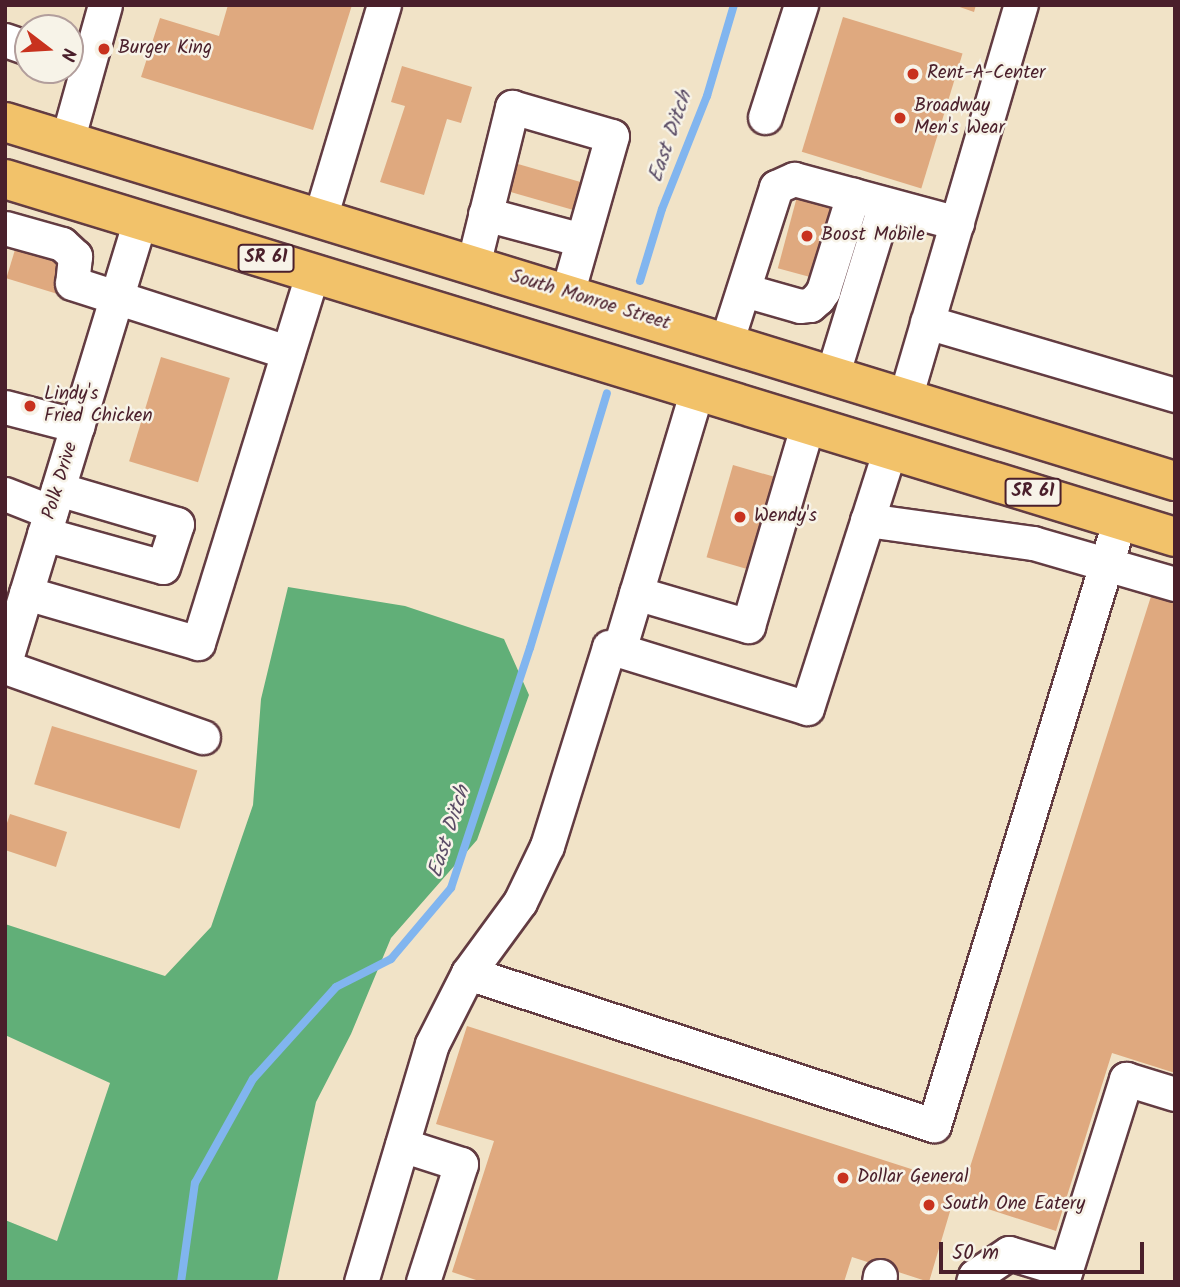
<!DOCTYPE html>
<html>
<head>
<meta charset="utf-8">
<style>
  body { margin:0 }
  #map { position:relative; width:1180px; height:1287px; overflow:hidden; background:#f1e3c7; font-family:Kalam,sans-serif }
  div>[style] { position:absolute }
  .forest>* { inset:0; background:#61af78 }
  .stream>* { height:8px; margin:-4px; padding:0 4px; transform-origin:4px; border-radius:4px; background:#81b5ef }
  .building>* { inset:0; background:#dfa97f; transform-origin:0 0 }
  .roads { filter:drop-shadow(2px 0 #633c42) drop-shadow(-2px 0 #633c42) drop-shadow(0 2px #633c42) drop-shadow(0 -2px #633c42) }
  .minor>* { height:33px; margin:-16.5px; padding:0 16.5px; transform-origin:16.5px; border-radius:16.5px; background:#fff }
  .major>* { height:38px; margin:-19px; padding:0 19px; transform-origin:19px; border-radius:19px; background:#f2c26a }
  .dots>* { width:19px; height:19px; translate:-50% -50%; box-sizing:border-box; border:4px solid #f7f3e8; border-radius:50% }
  span { translate:-50% -50%; white-space:nowrap; text-align:center; line-height:1.15; -webkit-text-stroke:5px #f7f3e8; paint-order:stroke }
  .shield-label span { padding:2px 5px; background:#f7f3e8; border:2px solid; border-radius:5px; -webkit-text-stroke-width:0 }
  .shield-label { font-size:18px; color:#4a1f2b; font-weight:700 }
  .poi-label { font-size:19px; color:#4a1f2b }
  .left { translate:0 -50%; text-align:left }
  .street-label { font-size:19px; color:#4a1f2b }
  .water-label { font-size:21px; color:#5a4c66; font-style:italic }
  .frame { position:absolute; inset:0; border:7px solid #4a1f2b; pointer-events:none }
  .north { position:absolute; left:14px; top:14px; width:70px; height:70px; box-sizing:border-box; background:#f7f3e8; border:2px solid #b29e9c; border-radius:50%; rotate:107deg; font-size:19px; font-weight:700; line-height:28px; text-align:center; color:#4a1f2b }
  .north::after { content:''; display:block; margin:auto; width:24px; height:32px; background:#c8321e; clip-path:polygon(50% 0,100% 100%,50% 72%,0 100%) }
  .scale { position:absolute; left:939px; top:1242px; width:205px; height:32px; box-sizing:border-box; border:4px solid #4a1f2b; border-top:0; padding-left:9px; font-size:21px; line-height:24px; white-space:nowrap; color:#4a1f2b; -webkit-text-stroke:5px #f7f3e8; paint-order:stroke }
</style>
</head>
<body>
<div id="map">
  <div class="forest">
    <div style="clip-path:polygon(288px 587px,405px 606px,504px 639px,529px 695px,477px 840px,391px 938px,351px 1034px,316px 1102px,277px 1282px,5px 1282px,5px 1220px,57px 1241px,110px 1083px,5px 1035px,5px 924px,165px 976px,211px 927px,253px 805px,261px 699px)"></div>
  </div>
  <div class="stream">
    <div style="left:640px;top:281px;width:75px;rotate:-73deg"></div>
    <div style="left:662px;top:209px;width:122px;rotate:-68.3deg"></div>
    <div style="left:707px;top:96px;width:95px;rotate:-73.5deg"></div>
    <div style="left:181px;top:1282px;width:100px;rotate:-82deg"></div>
    <div style="left:195px;top:1183px;width:119px;rotate:-60.9deg"></div>
    <div style="left:253px;top:1079px;width:124px;rotate:-47.9deg"></div>
    <div style="left:336px;top:987px;width:62px;rotate:-27deg"></div>
    <div style="left:391px;top:959px;width:93px;rotate:-49.8deg"></div>
    <div style="left:451px;top:888px;width:253px;rotate:-71.8deg"></div>
    <div style="left:530px;top:648px;width:266px;rotate:-73.2deg"></div>
  </div>
  <div class="building">
    <div style="clip-path:polygon(228px 5px,352px 5px,313px 130px,141px 77px,160px 18px,219px 36px)"></div>
    <div style="clip-path:polygon(954px 5px,976px 5px,974px 12px)"></div>
    <div style="left:843px;top:17px;width:125px;height:141px;rotate:17deg"></div>
    <div style="clip-path:polygon(402px 66px,472px 87px,461px 123px,447px 119px,424px 195px,380px 182px,405px 106px,391px 102px)"></div>
    <div style="left:511px;top:162px;width:85px;height:29px;rotate:16deg"></div>
    <div style="left:798px;top:193px;width:41px;height:78px;rotate:15deg"></div>
    <div style="left:18px;top:240px;width:52px;height:40px;rotate:17deg"></div>
    <div style="left:161px;top:357px;width:72px;height:109px;rotate:17deg"></div>
    <div style="left:733px;top:465px;width:43px;height:96px;rotate:16deg"></div>
    <div style="clip-path:polygon(1153px 590px,1175px 597px,1175px 1073px,1112px 1053px,1056px 1231px,954px 1198px,929px 1282px,852px 1257px,844px 1282px,482px 1282px,452px 1272px,494px 1141px,436px 1124px,467px 1026px,964px 1186px)"></div>
    <div style="left:52px;top:726px;width:152px;height:61px;rotate:17deg"></div>
    <div style="clip-path:polygon(10px 814px,67px 832px,56px 867px,5px 850px,5px 829px)"></div>
  </div>
  <div class="roads">
    <div class="minor">
      <div style="left:5px;top:40px;width:24px;rotate:19deg"></div>
      <div style="left:765px;top:117px;width:118px;rotate:-72.2deg"></div>
      <div style="left:67px;top:141px;width:141px;rotate:-74.4deg"></div>
      <div style="left:485px;top:214px;width:100px;rotate:15deg"></div>
      <div style="left:320px;top:218px;width:222px;rotate:-73.3deg"></div>
      <div style="left:5px;top:228px;width:59px;rotate:15.7deg"></div>
      <div style="left:62px;top:244px;width:18px;rotate:43deg"></div>
      <div style="left:75px;top:256px;width:27px;rotate:96deg"></div>
      <div style="left:72px;top:283px;width:226px;rotate:17.8deg"></div>
      <div style="left:473px;top:265px;width:163px;rotate:-76.1deg"></div>
      <div style="left:512px;top:107px;width:104px;rotate:16.2deg"></div>
      <div style="left:612px;top:136px;width:164px;rotate:105.9deg"></div>
      <div style="left:744px;top:290px;width:58px;rotate:15.9deg"></div>
      <div style="left:800px;top:306px;width:10px;rotate:-6deg"></div>
      <div style="left:810px;top:305px;width:11px;rotate:-41deg"></div>
      <div style="left:818px;top:298px;width:9px;rotate:-54deg"></div>
      <div style="left:823px;top:291px;width:101px;rotate:-72.6deg"></div>
      <div style="left:927px;top:322px;width:259px;rotate:16.4deg"></div>
      <div style="left:726px;top:343px;width:164px;rotate:-72.2deg"></div>
      <div style="left:776px;top:187px;width:20px;rotate:-24deg"></div>
      <div style="left:794px;top:179px;width:169px;rotate:15.1deg"></div>
      <div style="left:832px;top:376px;width:180px;rotate:-72.9deg"></div>
      <div style="left:905px;top:398px;width:410px;rotate:-73.6deg"></div>
      <div style="left:5px;top:407px;width:75px;rotate:14.6deg"></div>
      <div style="left:5px;top:494px;width:49px;rotate:21.4deg"></div>
      <div style="left:867px;top:520px;width:168px;rotate:7.9deg"></div>
      <div style="left:1033px;top:543px;width:148px;rotate:16.1deg"></div>
      <div style="left:44px;top:534px;width:123px;rotate:15.5deg"></div>
      <div style="left:163px;top:567px;width:45px;rotate:-72deg"></div>
      <div style="left:177px;top:524px;width:124px;rotate:-163.6deg"></div>
      <div style="left:26px;top:593px;width:179px;rotate:16.2deg"></div>
      <div style="left:198px;top:643px;width:388px;rotate:-72.8deg"></div>
      <div style="left:636px;top:593px;width:117px;rotate:16.4deg"></div>
      <div style="left:748px;top:626px;width:211px;rotate:-73.5deg"></div>
      <div style="left:619px;top:650px;width:271px;rotate:-73.3deg"></div>
      <div style="left:5px;top:662px;width:462px;rotate:-73deg"></div>
      <div style="left:5px;top:667px;width:210px;rotate:19.5deg"></div>
      <div style="left:468px;top:973px;width:490px;rotate:18.1deg"></div>
      <div style="left:934px;top:1125px;width:634px;rotate:-72.94deg"></div>
      <div style="left:402px;top:1145px;width:62px;rotate:17.9deg"></div>
      <div style="left:461px;top:1164px;width:124px;rotate:107.9deg"></div>
      <div style="left:361px;top:1282px;width:248px;rotate:-73.4deg"></div>
      <div style="left:432px;top:1044px;width:80px;rotate:-63.1deg"></div>
      <div style="left:468px;top:973px;width:88px;rotate:-53.8deg"></div>
      <div style="left:520px;top:902px;width:62px;rotate:-64.3deg"></div>
      <div style="left:547px;top:846px;width:208px;rotate:-72.7deg"></div>
      <div style="left:609px;top:647px;width:207px;rotate:17.1deg"></div>
      <div style="left:807px;top:708px;width:272px;rotate:-72.2deg"></div>
      <div style="left:879px;top:1282px;width:6px;rotate:-81deg"></div>
      <div style="left:973px;top:1282px;width:6px;rotate:-72deg"></div>
      <div style="left:975px;top:1276px;width:41px;rotate:-34.1deg"></div>
      <div style="left:1009px;top:1253px;width:59px;rotate:16.9deg"></div>
      <div style="left:1062px;top:1282px;width:213px;rotate:-72.5deg"></div>
      <div style="left:1126px;top:1079px;width:51px;rotate:17deg"></div>
    </div>
    <div class="major">
      <div style="left:5px;top:122px;width:1224px;rotate:17.06deg"></div>
      <div style="left:5px;top:179px;width:1224px;rotate:17.01deg"></div>
    </div>
  </div>
  <div class="dots">
    <div style="left:104px;top:49px;background:#c8321e"></div>
    <div style="left:913px;top:74px;background:#c8321e"></div>
    <div style="left:900px;top:118px;background:#c8321e"></div>
    <div style="left:807px;top:236px;background:#c8321e"></div>
    <div style="left:30px;top:406px;background:#c8321e"></div>
    <div style="left:740px;top:517px;background:#c8321e"></div>
    <div style="left:843px;top:1178px;background:#c8321e"></div>
    <div style="left:929px;top:1205px;background:#c8321e"></div>
  </div>
  <div class="shield-label">
    <span style="left:266px;top:258px">SR 61</span>
    <span style="left:1033px;top:492px">SR 61</span>
  </div>
  <div class="poi-label">
    <span class="left" style="left:118px;top:49px">Burger King</span>
    <span class="left" style="left:927px;top:74px">Rent-A-Center</span>
    <span class="left" style="left:914px;top:118px">Broadway<br>Men's Wear</span>
    <span class="left" style="left:821px;top:236px">Boost Mobile</span>
    <span class="left" style="left:44px;top:406px">Lindy's<br>Fried Chicken</span>
    <span class="left" style="left:754px;top:517px">Wendy's</span>
    <span class="left" style="left:857px;top:1178px">Dollar General</span>
    <span class="left" style="left:943px;top:1205px">South One Eatery</span>
  </div>
  <div class="street-label">
    <span style="left:590px;top:301px;rotate:17deg">South Monroe Street</span>
    <span style="left:61px;top:481px;rotate:-73deg">Polk Drive</span>
  </div>
  <div class="water-label">
    <span style="left:671px;top:137px;rotate:-71deg">East Ditch</span>
    <span style="left:450px;top:832px;rotate:-72deg">East Ditch</span>
  </div>
  <div class="frame"></div>
  <div class="north">N</div>
  <div class="scale">50 m</div>
</div>
</body>
</html>
